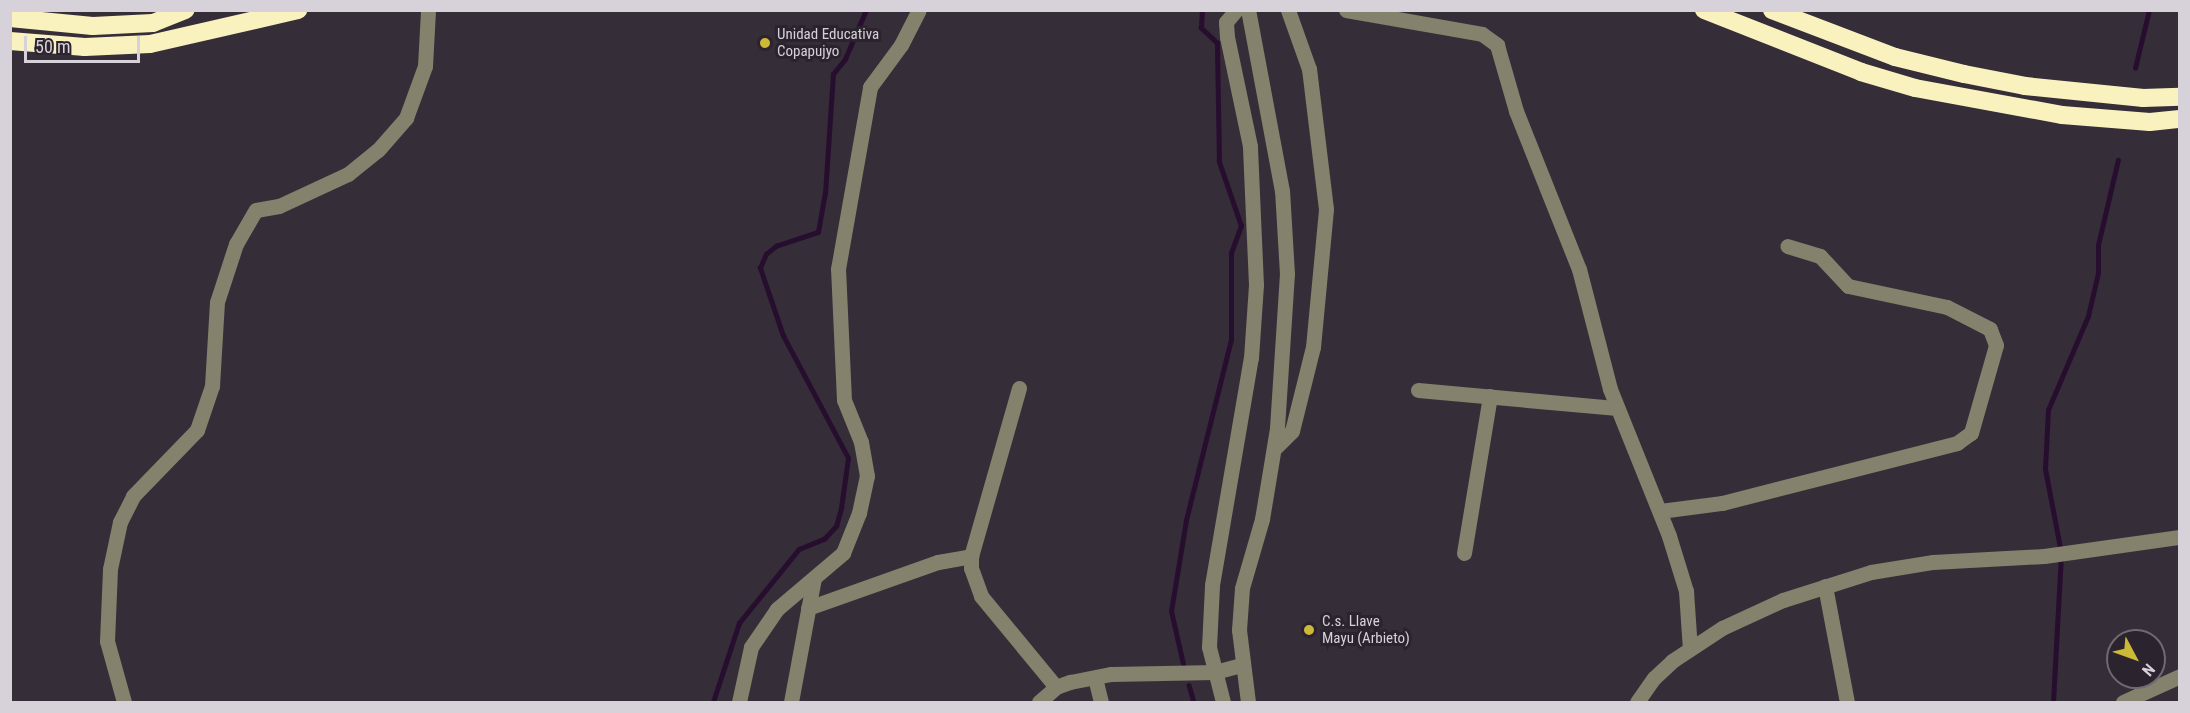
<!DOCTYPE html>
<html>
<head>
<meta charset="utf-8">
<style>
  body { margin:0 }
  #map { position:relative; width:2190px; height:713px; overflow:hidden; background:#352d38; font-family:"Roboto Condensed",sans-serif }
  div>[style] { position:absolute }
  .stream>* { height:4.5px; margin:-2.25px; padding:0 2.25px; transform-origin:2.25px; border-radius:2.25px; background:#270e2f }
  .minor>* { height:15px; margin:-7.5px; padding:0 7.5px; transform-origin:7.5px; border-radius:7.5px; background:#84816c }
  .highway>* { height:18px; margin:-9px; padding:0 9px; transform-origin:9px; border-radius:9px; background:#faf2be }
  .dots>* { width:16px; height:16px; translate:-50% -50%; box-sizing:border-box; border:3px solid #2b232e; border-radius:50% }
  span { translate:-50% -50%; white-space:nowrap; text-align:center; line-height:1.15; -webkit-text-stroke:6px #2b232e; paint-order:stroke }
  .poi-label { font-size:15px; color:#d7d2d9 }
  .left { translate:0 -50%; text-align:left }
  .frame { position:absolute; inset:0; border:12px solid #d7d2d9; pointer-events:none }
  .north { position:absolute; left:2106px; top:629px; width:60px; height:60px; box-sizing:border-box; background:#2b232e; border:2px solid #706972; border-radius:50%; rotate:131deg; font-size:16px; font-weight:700; line-height:24px; text-align:center; color:#d7d2d9 }
  .north::after { content:''; display:block; margin:auto; width:21px; height:27px; background:#cdb938; clip-path:polygon(50% 0,100% 100%,50% 72%,0 100%) }
  .scale { position:absolute; left:24px; top:36px; width:116px; height:27px; box-sizing:border-box; border:3px solid #d7d2d9; border-top:0; padding-left:8px; font-size:18px; line-height:21px; white-space:nowrap; color:#d7d2d9; -webkit-text-stroke:4px #2b232e; paint-order:stroke }
</style>
</head>
<body>
<div id="map">
  <div class="stream">
    <div style="left:2135px;top:68px;width:60px;rotate:-76.4deg"></div>
    <div style="left:1183px;top:664px;width:54px;rotate:-102.8deg"></div>
    <div style="left:1171px;top:611px;width:92px;rotate:-80.6deg"></div>
    <div style="left:1186px;top:520px;width:186px;rotate:-76deg"></div>
    <div style="left:1231px;top:340px;width:87px;rotate:-90deg"></div>
    <div style="left:1231px;top:253px;width:29px;rotate:-70deg"></div>
    <div style="left:1241px;top:226px;width:68px;rotate:-109deg"></div>
    <div style="left:1219px;top:162px;width:119px;rotate:-91deg"></div>
    <div style="left:1217px;top:43px;width:22px;rotate:-137deg"></div>
    <div style="left:1201px;top:28px;width:18px;rotate:-87deg"></div>
    <div style="left:1189px;top:685px;width:18px;rotate:74deg"></div>
    <div style="left:713px;top:702px;width:83px;rotate:-71.8deg"></div>
    <div style="left:739px;top:623px;width:95px;rotate:-51deg"></div>
    <div style="left:799px;top:549px;width:27px;rotate:-22deg"></div>
    <div style="left:824px;top:539px;width:18px;rotate:-47deg"></div>
    <div style="left:836px;top:526px;width:19px;rotate:-74deg"></div>
    <div style="left:841px;top:508px;width:50px;rotate:-82deg"></div>
    <div style="left:848px;top:458px;width:138px;rotate:-118deg"></div>
    <div style="left:783px;top:336px;width:72px;rotate:-108.7deg"></div>
    <div style="left:760px;top:268px;width:15px;rotate:-67deg"></div>
    <div style="left:766px;top:254px;width:13px;rotate:-39deg"></div>
    <div style="left:776px;top:246px;width:44px;rotate:-18.4deg"></div>
    <div style="left:818px;top:232px;width:39px;rotate:-80deg"></div>
    <div style="left:825px;top:194px;width:120px;rotate:-86.2deg"></div>
    <div style="left:833px;top:74px;width:19px;rotate:-51deg"></div>
    <div style="left:845px;top:59px;width:53px;rotate:-66.8deg"></div>
    <div style="left:2053px;top:702px;width:149px;rotate:-86.9deg"></div>
    <div style="left:2061px;top:553px;width:86px;rotate:-100.8deg"></div>
    <div style="left:2045px;top:469px;width:59px;rotate:-87.1deg"></div>
    <div style="left:2048px;top:410px;width:102px;rotate:-66.9deg"></div>
    <div style="left:2088px;top:316px;width:44px;rotate:-76.9deg"></div>
    <div style="left:2098px;top:273px;width:28px;rotate:-90deg"></div>
    <div style="left:2098px;top:245px;width:87px;rotate:-76.8deg"></div>
  </div>
  <div class="minor">
    <div style="left:1346px;top:10px;width:138px;rotate:10deg"></div>
    <div style="left:1482px;top:34px;width:19px;rotate:36deg"></div>
    <div style="left:1497px;top:45px;width:69px;rotate:73.9deg"></div>
    <div style="left:1516px;top:111px;width:170px;rotate:68.3deg"></div>
    <div style="left:1579px;top:269px;width:124px;rotate:75.5deg"></div>
    <div style="left:1610px;top:389px;width:158px;rotate:68.1deg"></div>
    <div style="left:1669px;top:536px;width:58px;rotate:72.8deg"></div>
    <div style="left:1686px;top:591px;width:58px;rotate:86.1deg"></div>
    <div style="left:1019px;top:388px;width:175px;rotate:105.9deg"></div>
    <div style="left:971px;top:556px;width:12px;rotate:90deg"></div>
    <div style="left:971px;top:568px;width:30px;rotate:70deg"></div>
    <div style="left:981px;top:596px;width:118px;rotate:50.5deg"></div>
    <div style="left:1418px;top:390px;width:200px;rotate:5.2deg"></div>
    <div style="left:1274px;top:449px;width:25px;rotate:-45deg"></div>
    <div style="left:1292px;top:431px;width:87px;rotate:-76deg"></div>
    <div style="left:1313px;top:347px;width:139px;rotate:-84.6deg"></div>
    <div style="left:1326px;top:209px;width:141px;rotate:-96.9deg"></div>
    <div style="left:1309px;top:69px;width:63px;rotate:-109.6deg"></div>
    <div style="left:1660px;top:511px;width:63px;rotate:-7.4deg"></div>
    <div style="left:1722px;top:503px;width:243px;rotate:-14.3deg"></div>
    <div style="left:1957px;top:443px;width:17px;rotate:-36deg"></div>
    <div style="left:1971px;top:433px;width:91px;rotate:-74.1deg"></div>
    <div style="left:1996px;top:345px;width:17px;rotate:-111deg"></div>
    <div style="left:1990px;top:329px;width:48px;rotate:-152.9deg"></div>
    <div style="left:1947px;top:307px;width:101px;rotate:-168deg"></div>
    <div style="left:1848px;top:286px;width:41px;rotate:-133deg"></div>
    <div style="left:1820px;top:256px;width:34px;rotate:-163deg"></div>
    <div style="left:1464px;top:553px;width:159px;rotate:-80.6deg"></div>
    <div style="left:1825px;top:586px;width:118px;rotate:79.3deg"></div>
    <div style="left:808px;top:608px;width:138px;rotate:-19.5deg"></div>
    <div style="left:938px;top:562px;width:34px;rotate:-10deg"></div>
    <div style="left:1095px;top:678px;width:25px;rotate:76deg"></div>
    <div style="left:124px;top:702px;width:63px;rotate:-105.6deg"></div>
    <div style="left:107px;top:641px;width:72px;rotate:-87.6deg"></div>
    <div style="left:110px;top:569px;width:48px;rotate:-78deg"></div>
    <div style="left:120px;top:522px;width:29px;rotate:-63deg"></div>
    <div style="left:133px;top:496px;width:92px;rotate:-45.9deg"></div>
    <div style="left:197px;top:430px;width:46px;rotate:-71.2deg"></div>
    <div style="left:212px;top:386px;width:84px;rotate:-86.6deg"></div>
    <div style="left:217px;top:302px;width:61px;rotate:-71.9deg"></div>
    <div style="left:236px;top:244px;width:39px;rotate:-60deg"></div>
    <div style="left:256px;top:210px;width:23px;rotate:-10deg"></div>
    <div style="left:279px;top:206px;width:76px;rotate:-24.9deg"></div>
    <div style="left:348px;top:174px;width:38px;rotate:-39deg"></div>
    <div style="left:378px;top:150px;width:43px;rotate:-48.8deg"></div>
    <div style="left:406px;top:118px;width:55px;rotate:-69.9deg"></div>
    <div style="left:425px;top:66px;width:56px;rotate:-86.9deg"></div>
    <div style="left:739px;top:702px;width:56px;rotate:-77.7deg"></div>
    <div style="left:751px;top:647px;width:46px;rotate:-55.6deg"></div>
    <div style="left:777px;top:609px;width:87px;rotate:-40.3deg"></div>
    <div style="left:843px;top:553px;width:43px;rotate:-68.2deg"></div>
    <div style="left:859px;top:513px;width:38px;rotate:-78deg"></div>
    <div style="left:867px;top:476px;width:35px;rotate:-100deg"></div>
    <div style="left:861px;top:442px;width:45px;rotate:-112deg"></div>
    <div style="left:844px;top:400px;width:131px;rotate:-92.6deg"></div>
    <div style="left:838px;top:269px;width:185px;rotate:-80deg"></div>
    <div style="left:870px;top:87px;width:52px;rotate:-53.6deg"></div>
    <div style="left:901px;top:45px;width:39px;rotate:-63deg"></div>
    <div style="left:791px;top:702px;width:126px;rotate:-79.5deg"></div>
    <div style="left:1039px;top:702px;width:23px;rotate:-41deg"></div>
    <div style="left:1056px;top:687px;width:15px;rotate:-20deg"></div>
    <div style="left:1070px;top:682px;width:42px;rotate:-11deg"></div>
    <div style="left:1111px;top:674px;width:104px;rotate:-1.1deg"></div>
    <div style="left:1215px;top:672px;width:27px;rotate:-15deg"></div>
    <div style="left:1223px;top:702px;width:57px;rotate:-104.3deg"></div>
    <div style="left:1209px;top:647px;width:62px;rotate:-87.2deg"></div>
    <div style="left:1212px;top:585px;width:230px;rotate:-80.3deg"></div>
    <div style="left:1251px;top:358px;width:73px;rotate:-86.1deg"></div>
    <div style="left:1256px;top:285px;width:139px;rotate:-92.5deg"></div>
    <div style="left:1250px;top:146px;width:111px;rotate:-101.9deg"></div>
    <div style="left:1227px;top:37px;width:15px;rotate:-94deg"></div>
    <div style="left:1226px;top:22px;width:16px;rotate:-50deg"></div>
    <div style="left:1248px;top:702px;width:73px;rotate:-97.1deg"></div>
    <div style="left:1239px;top:630px;width:42px;rotate:-85.9deg"></div>
    <div style="left:1242px;top:588px;width:72px;rotate:-73.8deg"></div>
    <div style="left:1262px;top:519px;width:92px;rotate:-80.6deg"></div>
    <div style="left:1277px;top:428px;width:154px;rotate:-86.3deg"></div>
    <div style="left:1287px;top:274px;width:83px;rotate:-93.4deg"></div>
    <div style="left:1282px;top:191px;width:184px;rotate:-100.6deg"></div>
    <div style="left:1637px;top:702px;width:29px;rotate:-55deg"></div>
    <div style="left:1654px;top:678px;width:25px;rotate:-43deg"></div>
    <div style="left:1672px;top:661px;width:60px;rotate:-33.4deg"></div>
    <div style="left:1722px;top:628px;width:67px;rotate:-24.7deg"></div>
    <div style="left:1783px;top:600px;width:92px;rotate:-17.7deg"></div>
    <div style="left:1871px;top:572px;width:63px;rotate:-9.2deg"></div>
    <div style="left:1933px;top:562px;width:111px;rotate:-3.1deg"></div>
    <div style="left:2044px;top:556px;width:137px;rotate:-8deg"></div>
    <div style="left:2123px;top:702px;width:63px;rotate:-24.5deg"></div>
  </div>
  <div class="highway">
    <div style="left:1704px;top:10px;width:169px;rotate:21.5deg"></div>
    <div style="left:1861px;top:72px;width:56px;rotate:16.5deg"></div>
    <div style="left:1915px;top:88px;width:149px;rotate:10.4deg"></div>
    <div style="left:2062px;top:115px;width:88px;rotate:4.5deg"></div>
    <div style="left:2150px;top:122px;width:30px;rotate:-6deg"></div>
    <div style="left:1772px;top:10px;width:132px;rotate:20.9deg"></div>
    <div style="left:1895px;top:57px;width:71px;rotate:13.8deg"></div>
    <div style="left:1964px;top:74px;width:62px;rotate:11.1deg"></div>
    <div style="left:2025px;top:86px;width:119px;rotate:5.8deg"></div>
    <div style="left:2143px;top:98px;width:37px;rotate:-2deg"></div>
    <div style="left:10px;top:18px;width:83px;rotate:5.5deg"></div>
    <div style="left:93px;top:26px;width:60px;rotate:-2.9deg"></div>
    <div style="left:153px;top:23px;width:35px;rotate:-22deg"></div>
    <div style="left:10px;top:41px;width:75px;rotate:4.6deg"></div>
    <div style="left:85px;top:47px;width:65px;rotate:-2.6deg"></div>
    <div style="left:150px;top:44px;width:152px;rotate:-12.9deg"></div>
  </div>
  <div class="dots">
    <div style="left:765px;top:43px;background:#cdb938"></div>
    <div style="left:1309px;top:630px;background:#cdb938"></div>
  </div>
  <div class="poi-label">
    <span class="left" style="left:777px;top:43px">Unidad Educativa<br>Copapujyo</span>
    <span class="left" style="left:1322px;top:630px">C.s. Llave<br>Mayu (Arbieto)</span>
  </div>
  <div class="frame"></div>
  <div class="north">N</div>
  <div class="scale">50 m</div>
</div>
</body>
</html>
